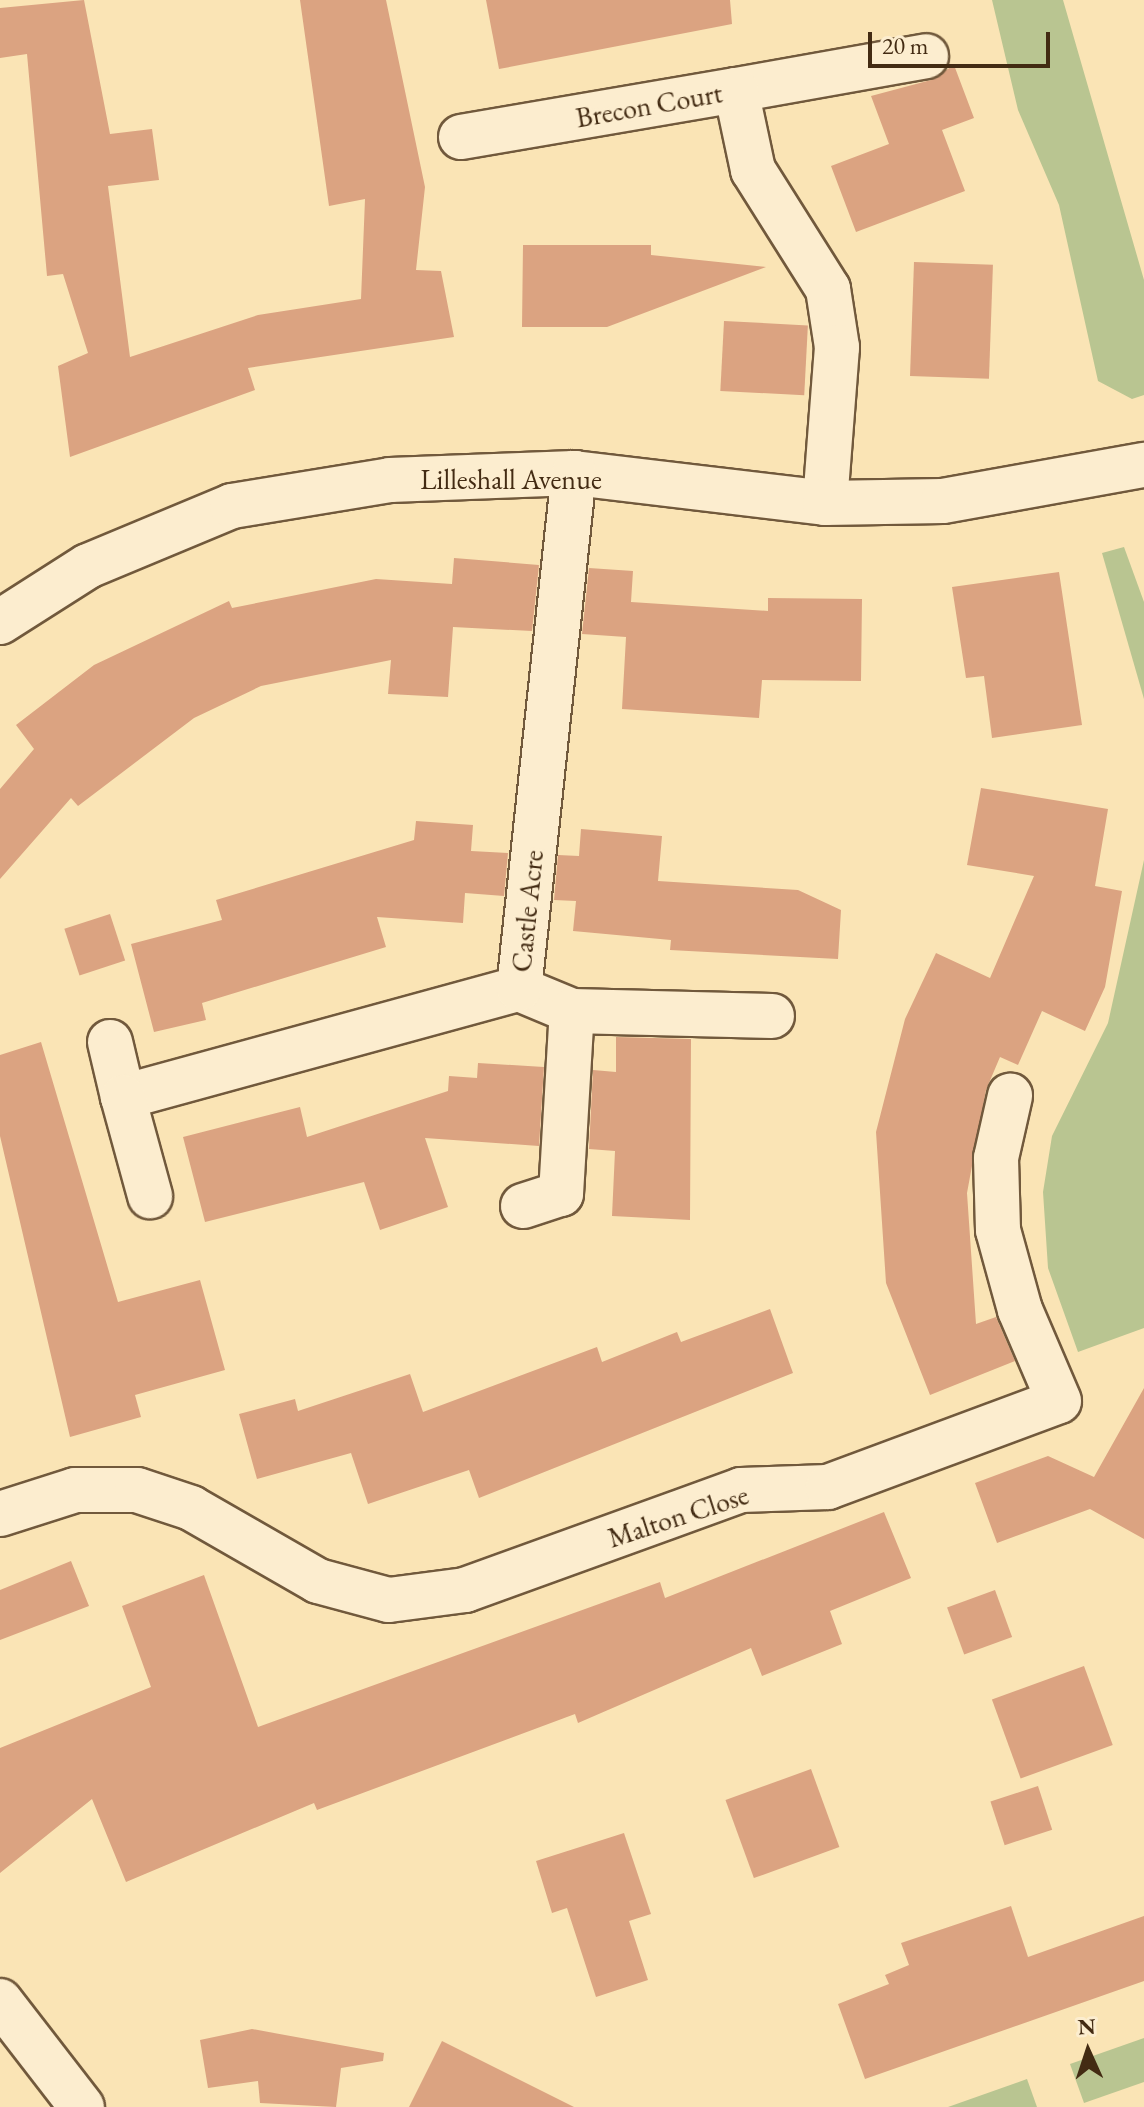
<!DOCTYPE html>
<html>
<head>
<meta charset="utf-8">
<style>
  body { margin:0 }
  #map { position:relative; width:1144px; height:2107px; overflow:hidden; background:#fae4b5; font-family:"EB Garamond",serif }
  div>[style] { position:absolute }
  .green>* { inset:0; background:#b9c591 }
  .building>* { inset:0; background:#dba381; transform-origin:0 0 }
  .roads { filter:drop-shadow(2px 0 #71593c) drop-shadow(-2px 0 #71593c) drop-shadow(0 2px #71593c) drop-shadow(0 -2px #71593c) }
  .minor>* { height:44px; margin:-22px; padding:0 22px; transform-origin:22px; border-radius:22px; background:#fcedcf }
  span { translate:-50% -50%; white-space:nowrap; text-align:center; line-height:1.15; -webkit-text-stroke:6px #fcedcf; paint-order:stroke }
  .street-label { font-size:28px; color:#432b13 }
  .north { position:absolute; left:1048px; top:2011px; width:80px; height:80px; -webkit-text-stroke:6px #fcedcf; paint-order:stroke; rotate:357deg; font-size:22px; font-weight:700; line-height:32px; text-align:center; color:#432b13 }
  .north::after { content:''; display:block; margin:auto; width:28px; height:36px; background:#432b13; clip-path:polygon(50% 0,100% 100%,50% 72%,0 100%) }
  .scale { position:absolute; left:868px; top:32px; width:182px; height:36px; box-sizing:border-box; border:4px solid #432b13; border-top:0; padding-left:10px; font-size:24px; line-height:28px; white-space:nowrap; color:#432b13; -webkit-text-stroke:6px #fcedcf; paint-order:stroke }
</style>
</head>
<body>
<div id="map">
  <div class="green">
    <div style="clip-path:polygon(992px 0,1063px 0,1144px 280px,1144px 395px,1132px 399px,1098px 381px,1059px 205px,1018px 110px)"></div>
    <div style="clip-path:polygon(1124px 547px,1144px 602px,1144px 699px,1102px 553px)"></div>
    <div style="clip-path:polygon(1144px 860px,1144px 1328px,1078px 1352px,1048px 1268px,1043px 1192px,1052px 1136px,1108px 1023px)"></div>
    <div style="clip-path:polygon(1144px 2038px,1144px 2082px,1084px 2103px,1070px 2064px)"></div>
    <div style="clip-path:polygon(1027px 2079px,1037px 2107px,948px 2107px)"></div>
  </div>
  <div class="building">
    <div style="clip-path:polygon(84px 0,110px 134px,152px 129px,159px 180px,108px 186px,130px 357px,258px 315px,361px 299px,365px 199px,329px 206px,300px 0,386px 0,425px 187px,416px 270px,441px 271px,454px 337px,248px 368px,255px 390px,70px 457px,58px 366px,88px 353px,63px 274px,47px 276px,27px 54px,0 58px,0 8px)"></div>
    <div style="clip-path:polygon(486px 0,730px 0,732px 24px,499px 69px)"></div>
    <div style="clip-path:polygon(954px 65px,974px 118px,942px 130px,965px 191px,856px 232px,831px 166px,889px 144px,871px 96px,931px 80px)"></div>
    <div style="clip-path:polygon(523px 245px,651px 245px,651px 255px,766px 267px,607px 327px,522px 327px)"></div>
    <div style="left:914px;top:262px;width:79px;height:114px;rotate:2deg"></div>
    <div style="left:724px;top:321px;width:84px;height:70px;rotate:3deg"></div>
    <div style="clip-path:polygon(454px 558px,539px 565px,532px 631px,453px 627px,448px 697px,388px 694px,391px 660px,261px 686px,194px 718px,78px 806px,71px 798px,0 879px,0 789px,34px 749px,16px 725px,94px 665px,229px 601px,232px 608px,376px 579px,452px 584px)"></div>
    <div style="clip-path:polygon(589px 568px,633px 571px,631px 602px,768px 611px,768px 598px,862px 599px,861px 681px,762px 680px,759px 718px,622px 709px,626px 637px,582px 634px)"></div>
    <div style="clip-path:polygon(1059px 572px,1082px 725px,992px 738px,984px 676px,966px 678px,952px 587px)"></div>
    <div style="clip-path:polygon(981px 788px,1108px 809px,1095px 886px,1122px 891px,1105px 987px,1085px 1031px,1042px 1011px,1018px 1065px,1000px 1057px,986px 1090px,967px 1193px,976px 1324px,996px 1317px,1015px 1361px,930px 1395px,886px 1283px,876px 1132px,905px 1019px,936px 953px,990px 978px,1034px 876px,967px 865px)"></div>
    <div style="clip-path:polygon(416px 821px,473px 825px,471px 851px,508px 853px,504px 896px,465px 893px,463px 923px,377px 917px,386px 947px,202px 1003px,206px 1020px,154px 1032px,131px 944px,222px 920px,216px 900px,414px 840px)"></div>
    <div style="clip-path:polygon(581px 829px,662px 836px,658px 881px,798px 890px,841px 910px,838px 959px,670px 950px,671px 940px,573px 931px,576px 901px,554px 900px,558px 855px,579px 856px)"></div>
    <div style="left:110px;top:914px;width:49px;height:48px;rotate:72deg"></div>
    <div style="clip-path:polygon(616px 1037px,691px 1039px,690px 1220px,612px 1216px,615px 1151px,589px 1149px,593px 1070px,616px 1072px)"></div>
    <div style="clip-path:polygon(41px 1042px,118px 1302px,200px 1280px,225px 1370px,135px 1395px,141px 1417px,70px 1437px,0 1136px,0 1055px)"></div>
    <div style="clip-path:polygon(478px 1063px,544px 1067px,539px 1146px,425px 1138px,448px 1207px,380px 1230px,364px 1182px,205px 1222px,183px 1137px,300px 1107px,307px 1137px,448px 1091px,449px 1076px,477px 1078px)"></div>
    <div style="clip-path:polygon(770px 1309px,793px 1373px,479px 1498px,469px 1470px,368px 1504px,351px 1453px,257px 1479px,239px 1414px,295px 1399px,298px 1411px,410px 1374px,423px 1412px,597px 1347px,602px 1362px,677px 1332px,681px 1342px)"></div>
    <div style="clip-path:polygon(1144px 1388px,1144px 1539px,1090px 1509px,997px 1543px,975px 1483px,1048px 1456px,1094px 1477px)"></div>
    <div style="clip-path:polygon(884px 1512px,911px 1578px,830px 1611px,842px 1644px,762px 1676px,751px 1648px,578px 1723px,575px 1714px,317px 1810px,314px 1803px,126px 1882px,92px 1799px,0 1873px,0 1748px,151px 1687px,122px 1606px,204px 1575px,258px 1727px,660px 1582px,665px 1598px)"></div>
    <div style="clip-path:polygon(71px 1561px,89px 1606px,0 1640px,0 1590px)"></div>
    <div style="left:995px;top:1590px;width:50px;height:51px;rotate:70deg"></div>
    <div style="left:1084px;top:1666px;width:84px;height:98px;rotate:70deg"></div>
    <div style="left:811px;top:1769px;width:83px;height:91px;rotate:70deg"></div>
    <div style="left:1038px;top:1786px;width:46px;height:50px;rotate:72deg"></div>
    <div style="clip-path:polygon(624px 1833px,651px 1914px,629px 1921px,648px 1980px,596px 1997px,567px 1908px,552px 1913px,536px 1861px)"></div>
    <div style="clip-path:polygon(1011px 1906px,1028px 1957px,1144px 1916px,1144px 1981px,865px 2079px,838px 2004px,889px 1984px,885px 1975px,909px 1965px,901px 1943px)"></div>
    <div style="clip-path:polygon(252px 2029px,384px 2053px,383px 2061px,341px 2068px,336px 2107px,260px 2103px,258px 2081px,208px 2088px,200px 2040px)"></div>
    <div style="clip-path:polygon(442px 2041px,574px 2107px,409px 2107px)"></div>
  </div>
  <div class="roads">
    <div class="minor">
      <div style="left:736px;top:90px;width:193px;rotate:-10.1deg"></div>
      <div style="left:461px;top:137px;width:279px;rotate:-9.7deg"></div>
      <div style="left:736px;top:90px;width:82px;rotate:78deg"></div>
      <div style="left:753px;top:170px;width:141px;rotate:57.8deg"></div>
      <div style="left:828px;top:289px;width:59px;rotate:81.2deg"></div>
      <div style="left:837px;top:347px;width:156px;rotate:94.4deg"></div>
      <div style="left:0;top:622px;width:104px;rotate:-32.5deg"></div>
      <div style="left:88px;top:566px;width:156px;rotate:-22.6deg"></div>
      <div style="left:232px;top:506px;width:160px;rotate:-9.3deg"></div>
      <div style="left:390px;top:480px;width:184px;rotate:-2.2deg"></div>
      <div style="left:574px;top:473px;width:253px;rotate:6.8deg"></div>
      <div style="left:825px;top:503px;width:118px;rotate:-1deg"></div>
      <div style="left:943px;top:501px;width:204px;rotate:-10.2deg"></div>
      <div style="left:519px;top:989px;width:57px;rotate:22.5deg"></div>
      <div style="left:572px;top:1011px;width:200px;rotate:1.4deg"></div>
      <div style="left:110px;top:1042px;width:57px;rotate:76.7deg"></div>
      <div style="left:123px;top:1097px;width:410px;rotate:-15.3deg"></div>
      <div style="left:519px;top:989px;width:519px;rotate:-83.92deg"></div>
      <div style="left:123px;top:1097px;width:103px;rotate:74.7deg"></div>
      <div style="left:523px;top:1206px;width:40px;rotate:-18deg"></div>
      <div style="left:561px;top:1194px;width:183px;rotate:-86.6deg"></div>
      <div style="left:0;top:1514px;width:79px;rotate:-17.7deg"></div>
      <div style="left:75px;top:1490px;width:62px"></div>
      <div style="left:137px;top:1490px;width:57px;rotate:18.4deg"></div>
      <div style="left:191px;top:1508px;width:146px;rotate:29.9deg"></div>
      <div style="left:318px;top:1581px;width:73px;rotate:15deg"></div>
      <div style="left:389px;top:1600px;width:77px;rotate:-7.5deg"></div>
      <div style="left:465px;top:1590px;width:294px;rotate:-19.9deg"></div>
      <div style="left:741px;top:1490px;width:87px;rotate:-2deg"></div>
      <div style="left:828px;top:1487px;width:246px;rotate:-20.4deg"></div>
      <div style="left:1059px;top:1401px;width:99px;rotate:-113.2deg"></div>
      <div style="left:1020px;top:1310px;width:83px;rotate:-105.4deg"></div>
      <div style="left:998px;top:1230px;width:72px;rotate:-91.6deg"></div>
      <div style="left:996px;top:1158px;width:64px;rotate:-77.3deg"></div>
      <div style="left:0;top:2001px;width:134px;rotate:52.3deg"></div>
    </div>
  </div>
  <div class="street-label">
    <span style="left:649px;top:105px;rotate:-10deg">Brecon Court</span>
    <span style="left:511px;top:479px">Lilleshall Avenue</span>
    <span style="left:527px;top:911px;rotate:-84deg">Castle Acre</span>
    <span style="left:678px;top:1516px;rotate:-18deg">Malton Close</span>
  </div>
  <div class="north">N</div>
  <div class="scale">20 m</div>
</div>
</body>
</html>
